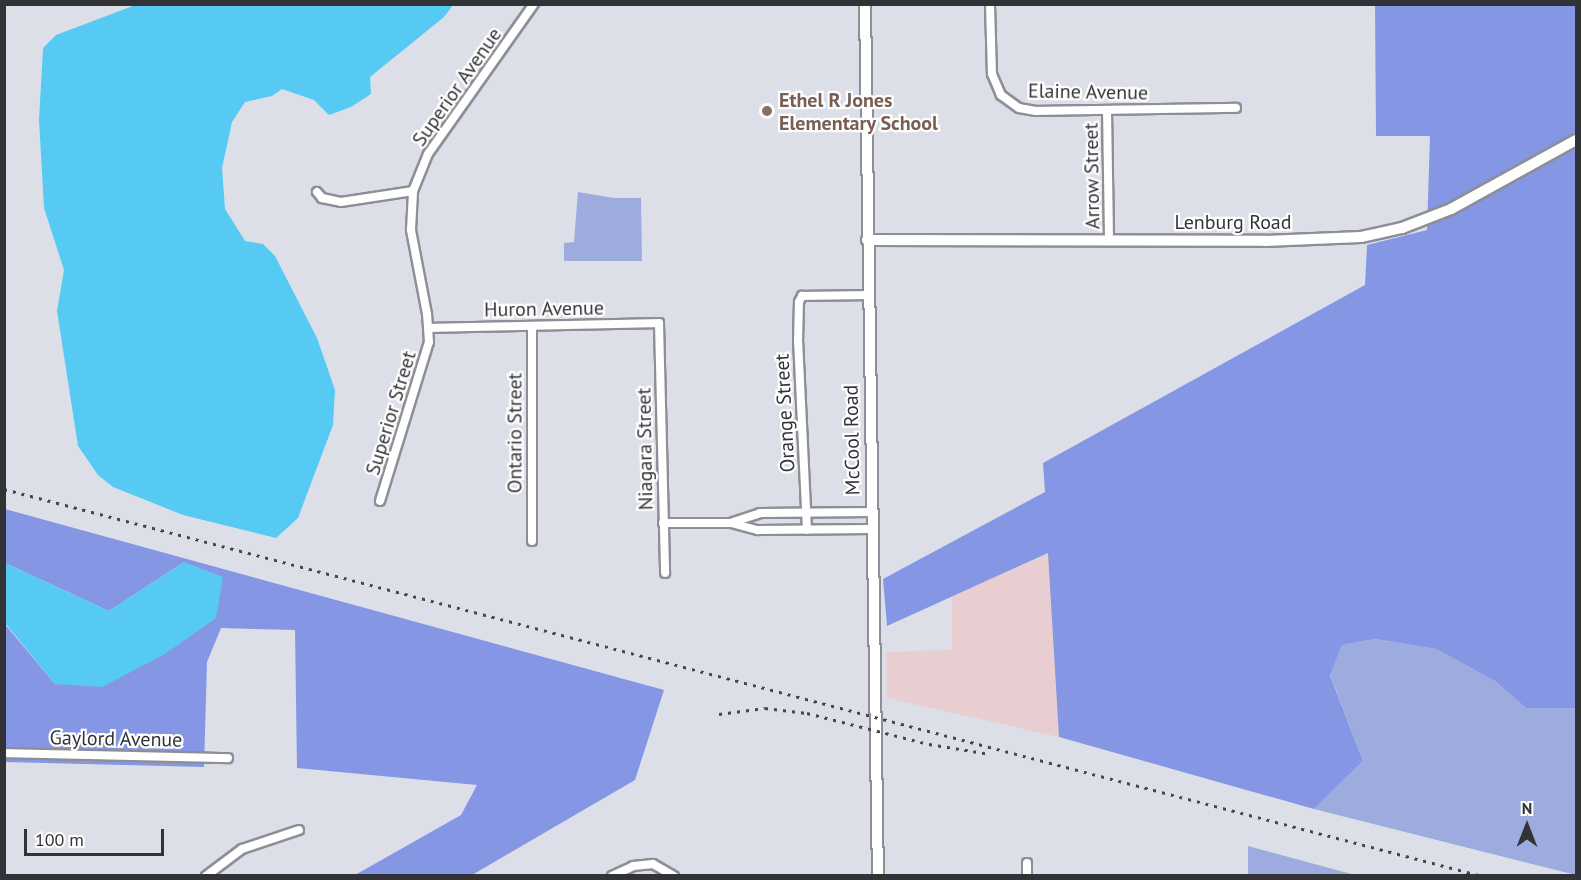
<!DOCTYPE html>
<html>
<head>
<meta charset="utf-8">
<style>
  body { margin:0 }
  #map { position:relative; width:1581px; height:880px; overflow:hidden; background:#dcdfe7; font-family:"PT Sans",sans-serif }
  div>[style] { position:absolute }
  .industrial>* { inset:0; background:#e8ced1 }
  .green>* { inset:0; background:#9eabde }
  .forest>* { inset:0; background:#8596e5 }
  .water>* { inset:0; background:#56caf3 }
  .roads { filter:drop-shadow(2px 0 #8d8f97) drop-shadow(-2px 0 #8d8f97) drop-shadow(0 2px #8d8f97) drop-shadow(0 -2px #8d8f97) }
  .street>* { height:8px; margin:-4px; padding:0 4px; transform-origin:4px; border-radius:4px; background:#fff }
  .secondary>* { height:10px; margin:-5px; padding:0 5px; transform-origin:5px; border-radius:5px; background:#fff }
  .rail>* { height:3px; margin-top:-1.5px; transform-origin:0; background:repeating-linear-gradient(90deg,#46474b 0 3px,transparent 0 9px) }
  .dots>* { width:16px; height:16px; translate:-50% -50%; box-sizing:border-box; border:3px solid #fff; border-radius:50% }
  span { translate:-50% -50%; white-space:nowrap; text-align:center; line-height:1.15; -webkit-text-stroke:4.5px #fff; paint-order:stroke }
  .street-label { font-size:20px; color:#323336 }
  .education-label { font-size:20px; color:#785e54; font-weight:700 }
  .left { translate:0 -50%; text-align:left }
  .frame { position:absolute; inset:0; border:6px solid #323336; pointer-events:none }
  .north { position:absolute; left:1497px; top:796px; width:60px; height:60px; -webkit-text-stroke:4px #fff; paint-order:stroke; rotate:0deg; font-size:16px; font-weight:700; line-height:24px; text-align:center; color:#323336 }
  .north::after { content:''; display:block; margin:auto; width:21px; height:27px; background:#323336; clip-path:polygon(50% 0,100% 100%,50% 72%,0 100%) }
  .scale { position:absolute; left:24px; top:829px; width:140px; height:27px; box-sizing:border-box; border:3px solid #323336; border-top:0; padding-left:8px; font-size:18px; line-height:21px; white-space:nowrap; color:#323336; -webkit-text-stroke:4px #fff; paint-order:stroke }
</style>
</head>
<body>
<div id="map">
  <div class="industrial">
    <div style="clip-path:polygon(1049px 553px,1059px 737px,887px 698px,886px 652px,952px 650px,952px 596px)"></div>
  </div>
  <div class="green">
    <div style="clip-path:polygon(578px 192px,614px 198px,641px 198px,642px 261px,564px 261px,564px 243px,574px 242px)"></div>
    <div style="clip-path:polygon(1375px 639px,1436px 649px,1495px 681px,1526px 708px,1576px 708px,1576px 875px,1314px 809px,1363px 761px,1330px 674px,1342px 645px)"></div>
    <div style="clip-path:polygon(1248px 846px,1355px 875px,1248px 875px)"></div>
  </div>
  <div class="forest">
    <div style="clip-path:polygon(1375px 5px,1576px 5px,1576px 708px,1526px 708px,1495px 681px,1436px 649px,1375px 639px,1342px 645px,1330px 675px,1363px 761px,1314px 809px,1059px 737px,1048px 553px,887px 626px,883px 579px,1045px 492px,1043px 463px,1365px 285px,1367px 245px,1427px 230px,1430px 136px,1376px 136px)"></div>
    <div style="clip-path:polygon(5px 509px,664px 690px,635px 780px,472px 875px,355px 875px,461px 815px,477px 785px,297px 768px,295px 630px,221px 628px,207px 662px,204px 767px,5px 762px,4px 623px,55px 684px,184px 562px,109px 611px,5px 563px)"></div>
  </div>
  <div class="water">
    <div style="clip-path:polygon(138px 4px,453px 5px,444px 17px,370px 77px,371px 94px,351px 107px,329px 115px,314px 100px,282px 89px,272px 96px,245px 102px,232px 122px,222px 168px,225px 209px,245px 241px,263px 244px,275px 256px,317px 338px,335px 390px,333px 425px,298px 518px,276px 538px,183px 515px,113px 487px,98px 475px,78px 446px,57px 311px,64px 270px,44px 208px,39px 120px,43px 48px,56px 35px)"></div>
    <div style="clip-path:polygon(184px 562px,223px 577px,216px 618px,165px 654px,102px 687px,55px 684px,5px 623px,5px 563px,109px 611px)"></div>
  </div>
  <div class="roads">
    <div class="street">
      <div style="left:990px;top:4px;width:70px;rotate:88.4deg"></div>
      <div style="left:992px;top:74px;width:23px;rotate:67deg"></div>
      <div style="left:1001px;top:95px;width:22px;rotate:36deg"></div>
      <div style="left:1019px;top:108px;width:17px;rotate:10deg"></div>
      <div style="left:1036px;top:111px;width:200px;rotate:-0.9deg"></div>
      <div style="left:1107px;top:110px;width:130px;rotate:89.1deg"></div>
      <div style="left:317px;top:192px;width:8px;rotate:50deg"></div>
      <div style="left:322px;top:198px;width:19px;rotate:12deg"></div>
      <div style="left:341px;top:202px;width:73px;rotate:-8.7deg"></div>
      <div style="left:429px;top:328px;width:230px;rotate:-1.2deg"></div>
      <div style="left:659px;top:323px;width:250px;rotate:88.6deg"></div>
      <div style="left:380px;top:501px;width:166px;rotate:-72.9deg"></div>
      <div style="left:429px;top:342px;width:28px;rotate:-94deg"></div>
      <div style="left:427px;top:314px;width:86px;rotate:-100.8deg"></div>
      <div style="left:411px;top:230px;width:39px;rotate:-87deg"></div>
      <div style="left:413px;top:191px;width:40px;rotate:-68deg"></div>
      <div style="left:428px;top:154px;width:184px;rotate:-54.8deg"></div>
      <div style="left:733px;top:522px;width:28px;rotate:-18deg"></div>
      <div style="left:760px;top:513px;width:112px;rotate:-0.5deg"></div>
      <div style="left:663px;top:523px;width:68px"></div>
      <div style="left:731px;top:523px;width:28px;rotate:15deg"></div>
      <div style="left:758px;top:530px;width:114px;rotate:-0.5deg"></div>
      <div style="left:807px;top:530px;width:188px;rotate:-92.7deg"></div>
      <div style="left:798px;top:342px;width:40px;rotate:-88.6deg"></div>
      <div style="left:799px;top:302px;width:7px;rotate:-63deg"></div>
      <div style="left:802px;top:296px;width:65px;rotate:-0.9deg"></div>
      <div style="left:532px;top:541px;width:215px;rotate:-90deg"></div>
      <div style="left:4px;top:753px;width:224px;rotate:1.3deg"></div>
      <div style="left:1027px;top:863px;width:13px;rotate:90deg"></div>
      <div style="left:206px;top:876px;width:45px;rotate:-36.9deg"></div>
      <div style="left:242px;top:849px;width:60px;rotate:-18.4deg"></div>
      <div style="left:612px;top:876px;width:23px;rotate:-25deg"></div>
      <div style="left:633px;top:866px;width:20px;rotate:-6deg"></div>
      <div style="left:653px;top:864px;width:24px;rotate:30deg"></div>
    </div>
    <div class="secondary">
      <div style="left:865px;top:4px;width:872px;rotate:89.15deg"></div>
      <div style="left:867px;top:240px;width:398px;rotate:0.1deg"></div>
      <div style="left:1265px;top:241px;width:96px;rotate:-2.4deg"></div>
      <div style="left:1361px;top:237px;width:42px;rotate:-12.4deg"></div>
      <div style="left:1402px;top:228px;width:53px;rotate:-21.2deg"></div>
      <div style="left:1451px;top:209px;width:143px;rotate:-28.9deg"></div>
    </div>
  </div>
  <div class="rail">
    <div style="left:4px;top:489px;width:1528px;rotate:14.67deg"></div>
    <div style="left:719px;top:714px;width:46px;rotate:-7.4deg"></div>
    <div style="left:765px;top:708px;width:42px;rotate:6.8deg"></div>
    <div style="left:807px;top:713px;width:126px;rotate:14.3deg"></div>
    <div style="left:929px;top:744px;width:62px;rotate:9.3deg"></div>
  </div>
  <div class="dots">
    <div style="left:767px;top:111px;background:#8d6e63"></div>
  </div>
  <div class="street-label">
    <span style="left:457px;top:87px;rotate:-55deg">Superior Avenue</span>
    <span style="left:1088px;top:92px;rotate:1deg">Elaine Avenue</span>
    <span style="left:1092px;top:176px;rotate:-91deg">Arrow Street</span>
    <span style="left:1233px;top:222px">Lenburg Road</span>
    <span style="left:544px;top:309px;rotate:-1deg">Huron Avenue</span>
    <span style="left:391px;top:413px;rotate:-73deg">Superior Street</span>
    <span style="left:785px;top:413px;rotate:-93deg">Orange Street</span>
    <span style="left:515px;top:433px;rotate:-90deg">Ontario Street</span>
    <span style="left:852px;top:440px;rotate:-91deg">McCool Road</span>
    <span style="left:645px;top:449px;rotate:-91deg">Niagara Street</span>
    <span style="left:116px;top:739px;rotate:1deg">Gaylord Avenue</span>
  </div>
  <div class="education-label">
    <span class="left" style="left:779px;top:112px">Ethel R Jones<br>Elementary School</span>
  </div>
  <div class="frame"></div>
  <div class="north">N</div>
  <div class="scale">100 m</div>
</div>
</body>
</html>
